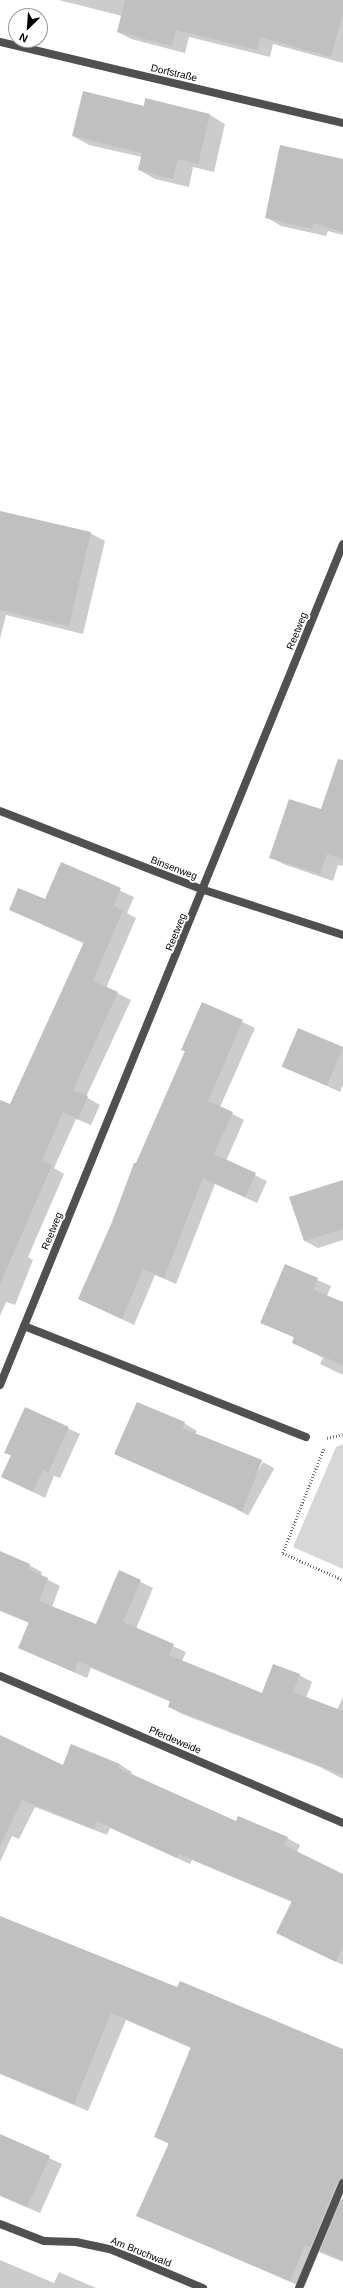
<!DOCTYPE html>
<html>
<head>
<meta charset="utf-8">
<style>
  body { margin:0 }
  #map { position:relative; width:343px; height:2288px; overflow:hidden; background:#fff; font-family:Arial,sans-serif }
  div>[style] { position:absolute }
  .green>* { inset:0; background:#d7d7d7 }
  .shadow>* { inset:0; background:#0003; transform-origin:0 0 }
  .building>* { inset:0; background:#c0c0c0; transform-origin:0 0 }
  .path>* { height:2.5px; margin-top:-1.25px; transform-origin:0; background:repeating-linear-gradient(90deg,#727272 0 1px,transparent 0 3px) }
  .lane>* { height:8px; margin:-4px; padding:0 4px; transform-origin:4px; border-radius:4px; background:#505050 }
  .street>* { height:8px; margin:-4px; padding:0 4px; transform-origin:4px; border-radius:4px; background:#505050 }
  span { translate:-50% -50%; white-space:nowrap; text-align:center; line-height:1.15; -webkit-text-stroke:4px #fff; paint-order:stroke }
  .street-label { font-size:10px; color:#000 }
  .north { position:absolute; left:8px; top:8px; width:40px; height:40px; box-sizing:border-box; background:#fff; border:1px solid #999; border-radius:50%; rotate:205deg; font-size:11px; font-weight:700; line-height:16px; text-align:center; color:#000 }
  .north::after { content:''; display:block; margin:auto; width:14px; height:18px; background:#000; clip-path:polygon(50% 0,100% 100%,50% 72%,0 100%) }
</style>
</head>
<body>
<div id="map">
  <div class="green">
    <div style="clip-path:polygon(343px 1444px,343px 1569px,293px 1547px,336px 1447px)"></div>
  </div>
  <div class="shadow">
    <div style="clip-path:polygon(59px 0,343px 0,343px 63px,273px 44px,270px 57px,189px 37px,185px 53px,131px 39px,118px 32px,122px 16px)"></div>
    <div style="clip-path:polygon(144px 107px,210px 115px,225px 124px,214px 172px,193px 167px,189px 187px,155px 179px,139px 170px,142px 157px,89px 145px,73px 136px)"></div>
    <div style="clip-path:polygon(343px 171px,343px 235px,328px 231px,326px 236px,281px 226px,266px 217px)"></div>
    <div style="clip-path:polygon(0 512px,90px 533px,105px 541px,83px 634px,6px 615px,0 639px)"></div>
    <div style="clip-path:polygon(343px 798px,343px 866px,338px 865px,333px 881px,283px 864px,271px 857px,322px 811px)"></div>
    <div style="clip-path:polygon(61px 864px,134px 897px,127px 913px,136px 918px,106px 988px,131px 1000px,86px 1097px,100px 1105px,91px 1125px,76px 1119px,54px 1168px,64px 1174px,28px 1257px,33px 1260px,15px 1305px,6px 1302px,0 1316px,0 1110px,10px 1105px,85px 944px,10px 910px,45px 900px)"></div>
    <div style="clip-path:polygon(203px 1003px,255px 1028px,220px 1107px,244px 1120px,226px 1161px,267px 1181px,257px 1203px,215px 1184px,176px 1284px,155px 1275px,134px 1325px,79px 1299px,186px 1051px)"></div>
    <div style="clip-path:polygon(299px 1029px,343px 1048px,343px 1085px,340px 1092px,284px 1066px)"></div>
    <div style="clip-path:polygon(343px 1181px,343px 1240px,318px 1248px,305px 1241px)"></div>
    <div style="clip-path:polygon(285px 1266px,331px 1286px,327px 1296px,343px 1303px,343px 1375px,320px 1364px,323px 1358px,293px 1343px,295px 1338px,262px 1323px)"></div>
    <div style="clip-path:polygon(137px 1403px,184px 1423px,197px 1431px,195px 1434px,262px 1461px,241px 1511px,116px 1453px)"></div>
    <div style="clip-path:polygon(25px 1408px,80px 1434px,60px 1478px,54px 1476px,45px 1498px,2px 1476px,12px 1456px,5px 1452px)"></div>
    <div style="left:263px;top:1462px;width:13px;height:54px;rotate:29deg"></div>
    <div style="clip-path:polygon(0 1553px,29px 1565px,42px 1572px,41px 1576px,60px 1586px,52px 1607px,96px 1626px,120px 1572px,153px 1588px,136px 1629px,186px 1652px,182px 1661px,263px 1694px,299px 1675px,312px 1682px,306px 1698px,337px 1710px,343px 1697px,343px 1779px,320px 1767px,182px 1714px,169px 1707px,171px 1702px,91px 1668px,87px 1678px,19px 1648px,29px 1623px,0 1611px)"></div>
    <div style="clip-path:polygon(0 1736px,63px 1766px,119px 1764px,132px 1772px,131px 1775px,236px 1823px,287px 1838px,300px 1845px,297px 1852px,343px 1875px,343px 1965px,290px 1940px,292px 1902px,192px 1860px,190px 1864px,110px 1828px,107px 1835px,35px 1807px,19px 1839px,12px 1836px,0 1862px)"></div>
    <div style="clip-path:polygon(0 1917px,178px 1989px,343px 2050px,343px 2187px,338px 2199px,343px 2200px,343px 2262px,319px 2252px,304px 2288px,138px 2216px,169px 2144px,156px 2137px,191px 2048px,126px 2020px,88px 2111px,0 2074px)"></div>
    <div style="clip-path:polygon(0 2135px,62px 2164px,40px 2213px,0 2196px)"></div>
    <div style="clip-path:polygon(0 2260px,54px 2283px,59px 2272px,96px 2288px,0 2288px)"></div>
  </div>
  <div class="building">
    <div style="clip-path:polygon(125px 0,343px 0,343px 14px,331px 57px,260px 37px,257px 50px,176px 30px,172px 46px,117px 32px)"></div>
    <div style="clip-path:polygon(83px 91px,144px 106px,145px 98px,210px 114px,198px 164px,178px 159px,173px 179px,138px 170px,142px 153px,72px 136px)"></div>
    <div style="clip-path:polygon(280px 145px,343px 159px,343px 232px,313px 223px,312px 229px,265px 218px)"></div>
    <div style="clip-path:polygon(0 511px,91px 532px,69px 626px,0 610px)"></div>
    <div style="clip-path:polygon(338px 759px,343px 760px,343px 859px,327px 854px,320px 874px,269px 858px,289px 799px,321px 809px)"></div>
    <div style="clip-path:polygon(61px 862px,121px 888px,114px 906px,123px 910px,93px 981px,118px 992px,73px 1090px,88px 1096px,78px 1119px,63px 1112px,42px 1161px,52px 1165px,0 1284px,0 1100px,10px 1104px,84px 942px,9px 910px,18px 888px,45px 899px)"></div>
    <div style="clip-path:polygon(202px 1002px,243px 1020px,208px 1101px,233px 1112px,214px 1154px,256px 1173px,245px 1197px,203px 1178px,164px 1278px,143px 1269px,122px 1319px,78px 1299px,112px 1222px,134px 1163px,136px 1163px,185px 1051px,181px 1050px)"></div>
    <div style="left:298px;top:1028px;width:49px;height:42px;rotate:23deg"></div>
    <div style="clip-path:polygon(343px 1180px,343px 1229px,304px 1241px,289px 1197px)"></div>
    <div style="clip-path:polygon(285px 1264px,318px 1278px,314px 1290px,343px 1302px,343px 1365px,292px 1343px,294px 1337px,260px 1323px)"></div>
    <div style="clip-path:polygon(137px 1402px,185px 1422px,182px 1428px,262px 1460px,242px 1511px,114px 1454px)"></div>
    <div style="clip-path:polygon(25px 1407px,69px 1427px,48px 1473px,43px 1470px,33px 1492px,1px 1477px,11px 1455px,4px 1453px)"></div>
    <div style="clip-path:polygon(0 1551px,30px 1564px,28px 1569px,48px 1578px,39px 1601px,96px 1624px,119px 1570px,141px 1580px,123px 1622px,174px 1644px,169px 1655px,262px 1693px,273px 1664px,300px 1674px,293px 1692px,343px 1711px,343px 1775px,168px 1707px,170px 1701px,78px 1661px,74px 1672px,18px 1648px,29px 1622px,0 1610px)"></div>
    <div style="clip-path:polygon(0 1735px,63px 1765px,71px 1744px,120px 1764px,118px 1768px,236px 1821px,238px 1816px,288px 1837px,284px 1845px,343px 1874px,343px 1946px,336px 1962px,276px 1933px,292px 1901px,179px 1854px,177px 1858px,97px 1821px,94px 1829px,22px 1800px,0 1846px)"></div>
    <div style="clip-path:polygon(0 1916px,177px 1987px,180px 1981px,343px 2049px,343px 2178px,338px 2181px,310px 2247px,305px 2245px,290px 2281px,136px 2216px,169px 2143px,154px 2137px,191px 2047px,111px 2013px,74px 2104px,0 2073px)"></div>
    <div style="clip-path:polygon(0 2134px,50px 2156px,27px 2207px,0 2195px)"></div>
    <div style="clip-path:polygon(343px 2197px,343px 2260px,320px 2251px)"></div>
  </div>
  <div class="path">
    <div style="left:327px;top:1438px;width:16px;rotate:-14deg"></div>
    <div style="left:324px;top:1449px;width:112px;rotate:111.5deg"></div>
    <div style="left:283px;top:1553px;width:66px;rotate:24.2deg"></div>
  </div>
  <div class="lane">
    <div style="left:299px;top:2288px;width:114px;rotate:-67.3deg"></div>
  </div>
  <div class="street">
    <div style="left:0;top:42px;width:352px;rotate:13.3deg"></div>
    <div style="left:0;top:811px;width:219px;rotate:21.2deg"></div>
    <div style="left:204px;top:890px;width:146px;rotate:17.9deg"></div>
    <div style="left:24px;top:1326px;width:303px;rotate:21.5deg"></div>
    <div style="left:0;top:1385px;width:908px;rotate:-67.81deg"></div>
    <div style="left:0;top:1676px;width:373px;rotate:23.2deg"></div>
    <div style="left:0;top:2224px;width:47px;rotate:21.1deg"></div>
    <div style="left:44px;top:2241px;width:32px;rotate:2deg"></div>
    <div style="left:76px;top:2242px;width:35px;rotate:12deg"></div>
    <div style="left:110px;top:2249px;width:101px;rotate:22.8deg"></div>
  </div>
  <div class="street-label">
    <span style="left:174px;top:73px;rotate:13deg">Dorfstraße</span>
    <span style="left:297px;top:631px;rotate:-68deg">Reetweg</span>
    <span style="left:174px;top:868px;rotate:21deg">Binsenweg</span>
    <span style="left:176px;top:932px;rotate:-68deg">Reetweg</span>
    <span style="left:52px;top:1231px;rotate:-68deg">Reetweg</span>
    <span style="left:175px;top:1740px;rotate:23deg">Pferdeweide</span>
    <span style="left:141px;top:2252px;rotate:22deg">Am Bruchwald</span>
  </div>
  <div class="north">N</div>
</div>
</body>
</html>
